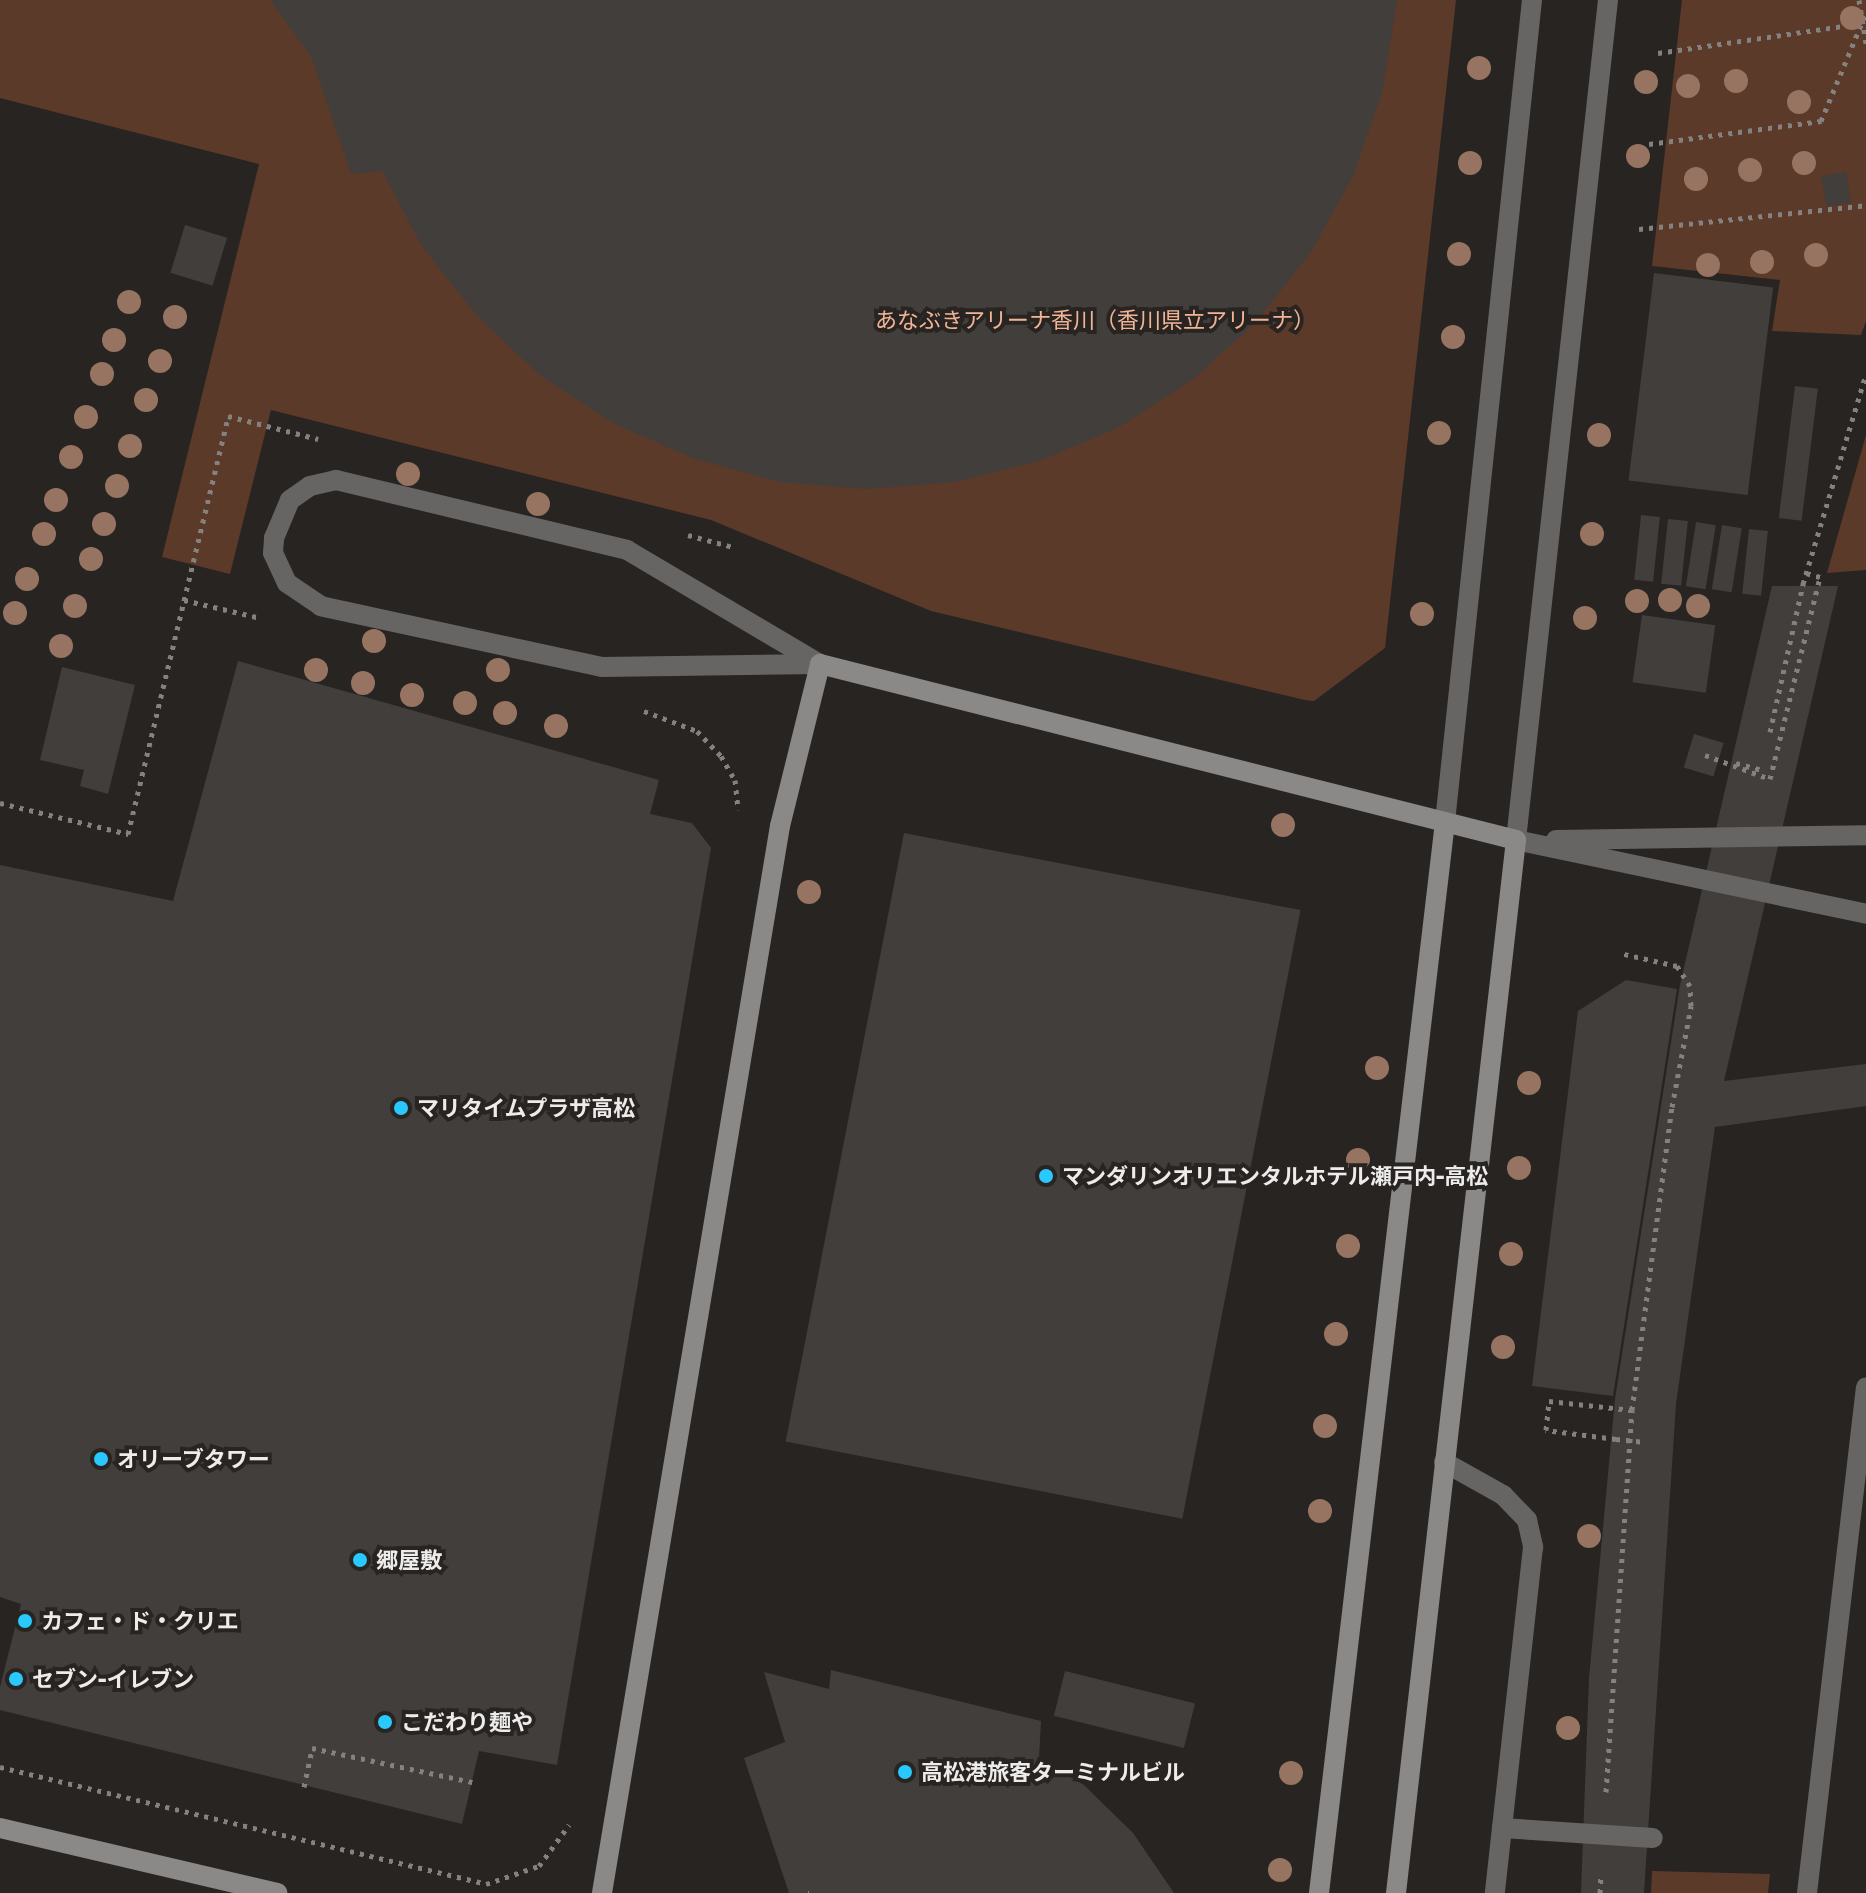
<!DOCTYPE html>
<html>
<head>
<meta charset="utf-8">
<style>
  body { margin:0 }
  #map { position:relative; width:1866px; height:1893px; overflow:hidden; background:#272422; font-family:"Golos Text","Noto Sans JP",sans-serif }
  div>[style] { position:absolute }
  .green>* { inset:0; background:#5b3a2a }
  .building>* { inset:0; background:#413e3c; transform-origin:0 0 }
  .path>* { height:5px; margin-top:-2.5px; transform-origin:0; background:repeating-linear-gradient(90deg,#848180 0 4px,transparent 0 10px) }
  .lane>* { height:20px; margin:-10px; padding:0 10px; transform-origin:10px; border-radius:10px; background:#666564 }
  .street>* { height:20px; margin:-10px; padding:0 10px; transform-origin:10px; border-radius:10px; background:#666564 }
  .secondary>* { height:20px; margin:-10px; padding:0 10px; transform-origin:10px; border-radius:10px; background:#8b8988 }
  .path-bridge>* { height:5px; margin-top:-2.5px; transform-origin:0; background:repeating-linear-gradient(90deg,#848180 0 4px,transparent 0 10px) }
  .trees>* { width:24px; height:24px; margin:-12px; border-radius:50%; background:#977361 }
  .dots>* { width:22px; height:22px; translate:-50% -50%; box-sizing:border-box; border:4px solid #272422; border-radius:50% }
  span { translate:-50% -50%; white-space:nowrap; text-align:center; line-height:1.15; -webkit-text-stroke:8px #272422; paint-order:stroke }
  .park-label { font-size:22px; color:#f2b495 }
  .poi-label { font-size:22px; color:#eeeceb; font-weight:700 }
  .left { translate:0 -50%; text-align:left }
</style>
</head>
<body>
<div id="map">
  <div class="green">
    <div style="clip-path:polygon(0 0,1456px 0,1385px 648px,1314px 701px,1305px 700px,931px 611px,711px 520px,271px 410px,230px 574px,162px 557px,259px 164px,0 98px)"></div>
    <div style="clip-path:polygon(1682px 0,1866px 0,1866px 321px,1861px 335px,1772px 331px,1780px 280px,1652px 266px)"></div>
    <div style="clip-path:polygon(1866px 435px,1866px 570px,1827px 573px)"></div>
    <div style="clip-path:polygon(1652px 1871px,1770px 1874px,1768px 1893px,1651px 1893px)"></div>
  </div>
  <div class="building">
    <div style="clip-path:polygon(270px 0,1397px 0,1382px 93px,1353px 176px,1311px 252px,1257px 321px,1192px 380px,1119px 427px,1039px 461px,954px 482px,867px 489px,780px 482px,695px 459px,615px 424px,541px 376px,478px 317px,423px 248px,382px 171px,351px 174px,312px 58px)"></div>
    <div style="left:1846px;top:172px;width:31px;height:25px;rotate:81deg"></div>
    <div style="left:185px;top:225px;width:44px;height:50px;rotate:17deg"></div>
    <div style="left:1654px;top:273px;width:120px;height:209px;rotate:7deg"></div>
    <div style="left:1795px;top:386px;width:23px;height:133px;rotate:7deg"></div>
    <div style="left:1641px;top:515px;width:19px;height:65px;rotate:6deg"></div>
    <div style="left:1668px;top:519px;width:20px;height:65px;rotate:6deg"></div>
    <div style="left:1696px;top:522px;width:20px;height:65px;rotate:9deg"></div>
    <div style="left:1722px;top:525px;width:20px;height:65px;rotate:9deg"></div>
    <div style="left:1749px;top:529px;width:19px;height:65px;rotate:6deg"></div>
    <div style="clip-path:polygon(1772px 586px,1838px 586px,1724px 1081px,1866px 1064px,1866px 1106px,1715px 1127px,1676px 1404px,1644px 1893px,1581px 1893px,1589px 1678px,1615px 1399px,1680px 985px)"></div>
    <div style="left:1642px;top:615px;width:74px;height:68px;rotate:8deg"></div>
    <div style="clip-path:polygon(238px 661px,659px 780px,650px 814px,692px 823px,711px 848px,557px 1765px,479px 1751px,462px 1824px,0 1710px,0 1687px,21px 1604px,0 1597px,0 865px,173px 901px)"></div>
    <div style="clip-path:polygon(62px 667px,135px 685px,108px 794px,80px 786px,84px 770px,40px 760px)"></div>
    <div style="left:1694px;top:734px;width:31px;height:35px;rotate:17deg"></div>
    <div style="left:904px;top:833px;width:404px;height:620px;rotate:11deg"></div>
    <div style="clip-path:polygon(1626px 980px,1677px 989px,1613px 1396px,1532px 1386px,1578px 1011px)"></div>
    <div style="clip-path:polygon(831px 1670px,1041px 1721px,1039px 1759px,1084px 1785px,1133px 1833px,1174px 1893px,789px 1893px,744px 1758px,785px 1742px,764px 1672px,829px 1689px)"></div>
    <div style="left:1065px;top:1671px;width:134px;height:46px;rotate:14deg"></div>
  </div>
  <div class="path">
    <div style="left:1859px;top:0;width:44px;rotate:80.8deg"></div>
    <div style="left:1658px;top:53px;width:207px;rotate:-8.3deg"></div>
    <div style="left:1649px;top:144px;width:174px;rotate:-7.6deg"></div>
    <div style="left:1821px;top:121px;width:117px;rotate:-67.4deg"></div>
    <div style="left:1639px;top:229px;width:228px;rotate:-6deg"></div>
    <div style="left:688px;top:535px;width:47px;rotate:14.9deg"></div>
    <div style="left:184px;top:600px;width:79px;rotate:13.2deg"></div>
    <div style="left:644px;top:711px;width:57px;rotate:20.7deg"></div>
    <div style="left:697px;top:731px;width:35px;rotate:46deg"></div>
    <div style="left:721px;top:756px;width:28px;rotate:60deg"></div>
    <div style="left:735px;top:780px;width:30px;rotate:84deg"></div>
    <div style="left:1770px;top:732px;width:152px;rotate:-77.4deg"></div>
    <div style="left:1803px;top:584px;width:219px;rotate:-73.3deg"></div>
    <div style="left:1705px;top:755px;width:69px;rotate:20.3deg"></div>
    <div style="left:1770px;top:779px;width:208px;rotate:-76.1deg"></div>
    <div style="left:1820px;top:577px;width:15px;rotate:-164deg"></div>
    <div style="left:1736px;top:763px;width:27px;rotate:15deg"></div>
    <div style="left:0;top:803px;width:132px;rotate:13.6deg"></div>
    <div style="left:128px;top:834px;width:430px;rotate:-76.5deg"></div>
    <div style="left:228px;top:416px;width:93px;rotate:14.3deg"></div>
    <div style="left:1616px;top:1439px;width:71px;rotate:-172.7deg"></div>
    <div style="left:1546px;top:1430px;width:29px;rotate:-84deg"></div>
    <div style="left:1549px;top:1401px;width:83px;rotate:6.2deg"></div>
    <div style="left:0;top:1767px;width:500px;rotate:13.5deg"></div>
    <div style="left:486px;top:1884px;width:56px;rotate:-18.8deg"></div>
    <div style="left:539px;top:1866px;width:51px;rotate:-53.8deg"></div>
    <div style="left:304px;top:1787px;width:40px;rotate:-78deg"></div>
    <div style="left:312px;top:1748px;width:164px;rotate:12deg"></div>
    <div style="left:1606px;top:1792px;width:383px;rotate:-86.1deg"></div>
    <div style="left:1632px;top:1410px;width:306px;rotate:-82.5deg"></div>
    <div style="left:1672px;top:1107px;width:103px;rotate:-79.3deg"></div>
    <div style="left:1691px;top:1006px;width:20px;rotate:-93deg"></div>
    <div style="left:1690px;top:986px;width:24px;rotate:-123deg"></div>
    <div style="left:1677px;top:966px;width:58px;rotate:-167.2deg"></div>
    <div style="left:808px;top:1893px;width:1px"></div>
    <div style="left:1600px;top:1893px;width:19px;rotate:-87deg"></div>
  </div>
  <div class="lane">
    <div style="left:336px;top:480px;width:299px;rotate:13.5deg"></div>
    <div style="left:627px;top:550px;width:224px;rotate:30.6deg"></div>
    <div style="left:820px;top:664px;width:218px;rotate:179.2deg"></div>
    <div style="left:602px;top:667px;width:288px;rotate:-167.8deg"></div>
    <div style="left:321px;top:606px;width:41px;rotate:-145.9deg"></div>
    <div style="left:287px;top:583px;width:33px;rotate:-115deg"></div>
    <div style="left:273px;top:553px;width:15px;rotate:-86deg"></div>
    <div style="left:274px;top:538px;width:41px;rotate:-67.2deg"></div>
    <div style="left:290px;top:500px;width:24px;rotate:-35deg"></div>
    <div style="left:310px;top:486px;width:27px;rotate:-13deg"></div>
    <div style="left:1444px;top:1462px;width:68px;rotate:29.2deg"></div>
    <div style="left:1503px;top:1495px;width:35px;rotate:46deg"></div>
    <div style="left:1527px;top:1520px;width:28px;rotate:77deg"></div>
    <div style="left:1533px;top:1547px;width:348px;rotate:96.3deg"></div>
    <div style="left:1502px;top:1828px;width:151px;rotate:3.8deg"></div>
    <div style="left:1807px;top:1893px;width:509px;rotate:-83.35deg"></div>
  </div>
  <div class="street">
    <div style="left:1445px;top:822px;width:827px;rotate:-83.96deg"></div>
    <div style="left:1516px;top:840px;width:845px;rotate:-83.75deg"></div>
    <div style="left:1516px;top:840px;width:358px;rotate:11.9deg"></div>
    <div style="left:1556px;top:840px;width:310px;rotate:-0.9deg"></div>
  </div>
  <div class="secondary">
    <div style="left:0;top:1828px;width:285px;rotate:13.2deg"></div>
    <div style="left:602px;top:1893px;width:1082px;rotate:-80.53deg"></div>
    <div style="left:780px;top:826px;width:167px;rotate:-76.1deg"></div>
    <div style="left:820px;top:664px;width:718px;rotate:14.19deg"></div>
    <div style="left:1516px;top:840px;width:1060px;rotate:96.5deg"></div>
    <div style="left:1319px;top:1893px;width:1078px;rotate:-83.29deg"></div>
  </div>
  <div class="path-bridge">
    <div style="left:1616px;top:1439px;width:29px;rotate:6deg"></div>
  </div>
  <div class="trees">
    <div style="left:1852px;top:18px"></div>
    <div style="left:1479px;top:68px"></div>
    <div style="left:1736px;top:81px"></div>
    <div style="left:1646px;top:82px"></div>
    <div style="left:1688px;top:86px"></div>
    <div style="left:1799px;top:102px"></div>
    <div style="left:1638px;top:156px"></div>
    <div style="left:1470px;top:163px"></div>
    <div style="left:1804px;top:163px"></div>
    <div style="left:1750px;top:170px"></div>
    <div style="left:1696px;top:179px"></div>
    <div style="left:1459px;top:254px"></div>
    <div style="left:1816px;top:255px"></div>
    <div style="left:1762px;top:262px"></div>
    <div style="left:1708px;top:265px"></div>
    <div style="left:129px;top:302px"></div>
    <div style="left:175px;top:317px"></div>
    <div style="left:1453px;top:337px"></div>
    <div style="left:114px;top:340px"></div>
    <div style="left:160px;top:361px"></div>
    <div style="left:102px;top:374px"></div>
    <div style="left:146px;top:400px"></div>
    <div style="left:86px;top:417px"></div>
    <div style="left:1439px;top:433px"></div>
    <div style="left:1599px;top:435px"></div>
    <div style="left:130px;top:446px"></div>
    <div style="left:71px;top:457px"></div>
    <div style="left:408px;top:474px"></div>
    <div style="left:117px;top:486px"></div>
    <div style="left:56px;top:500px"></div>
    <div style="left:538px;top:504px"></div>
    <div style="left:104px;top:524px"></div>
    <div style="left:44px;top:534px"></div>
    <div style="left:1592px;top:534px"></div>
    <div style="left:91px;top:559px"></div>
    <div style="left:27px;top:579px"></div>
    <div style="left:1670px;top:600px"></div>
    <div style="left:1637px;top:601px"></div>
    <div style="left:75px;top:606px"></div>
    <div style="left:1698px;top:606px"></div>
    <div style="left:15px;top:613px"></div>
    <div style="left:1422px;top:614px"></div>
    <div style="left:1585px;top:618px"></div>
    <div style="left:374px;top:641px"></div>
    <div style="left:61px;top:646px"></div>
    <div style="left:316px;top:670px"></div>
    <div style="left:498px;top:670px"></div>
    <div style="left:363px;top:683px"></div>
    <div style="left:412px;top:695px"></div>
    <div style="left:465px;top:703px"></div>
    <div style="left:505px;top:713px"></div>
    <div style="left:556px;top:726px"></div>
    <div style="left:1283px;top:825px"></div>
    <div style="left:809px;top:892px"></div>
    <div style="left:1377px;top:1068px"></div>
    <div style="left:1529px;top:1083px"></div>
    <div style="left:1358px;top:1160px"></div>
    <div style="left:1519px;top:1168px"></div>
    <div style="left:1348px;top:1246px"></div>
    <div style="left:1511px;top:1254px"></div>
    <div style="left:1336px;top:1334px"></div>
    <div style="left:1503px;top:1347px"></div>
    <div style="left:1325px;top:1426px"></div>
    <div style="left:1320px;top:1511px"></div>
    <div style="left:1589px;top:1536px"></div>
    <div style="left:1568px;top:1728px"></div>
    <div style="left:1291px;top:1773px"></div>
    <div style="left:1280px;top:1870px"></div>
  </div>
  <div class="dots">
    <div style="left:401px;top:1108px;background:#29c8ff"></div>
    <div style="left:1046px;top:1176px;background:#29c8ff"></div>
    <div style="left:101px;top:1459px;background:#29c8ff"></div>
    <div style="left:360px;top:1560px;background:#29c8ff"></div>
    <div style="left:25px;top:1621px;background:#29c8ff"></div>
    <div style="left:16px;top:1679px;background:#29c8ff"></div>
    <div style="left:385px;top:1722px;background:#29c8ff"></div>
    <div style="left:905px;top:1772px;background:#29c8ff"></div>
  </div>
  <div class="park-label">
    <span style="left:1095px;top:320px">あなぶきアリーナ香川（香川県立アリーナ）</span>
  </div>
  <div class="poi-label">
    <span class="left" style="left:417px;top:1108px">マリタイムプラザ高松</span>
    <span class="left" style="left:1062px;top:1176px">マンダリンオリエンタルホテル瀬戸内-高松</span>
    <span class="left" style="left:117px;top:1459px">オリーブタワー</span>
    <span class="left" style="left:376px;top:1560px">郷屋敷</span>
    <span class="left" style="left:41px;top:1621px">カフェ・ド・クリエ</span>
    <span class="left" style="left:32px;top:1679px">セブン-イレブン</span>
    <span class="left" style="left:401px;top:1722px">こだわり麺や</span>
    <span class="left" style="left:921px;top:1772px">高松港旅客ターミナルビル</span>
  </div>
</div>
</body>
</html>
